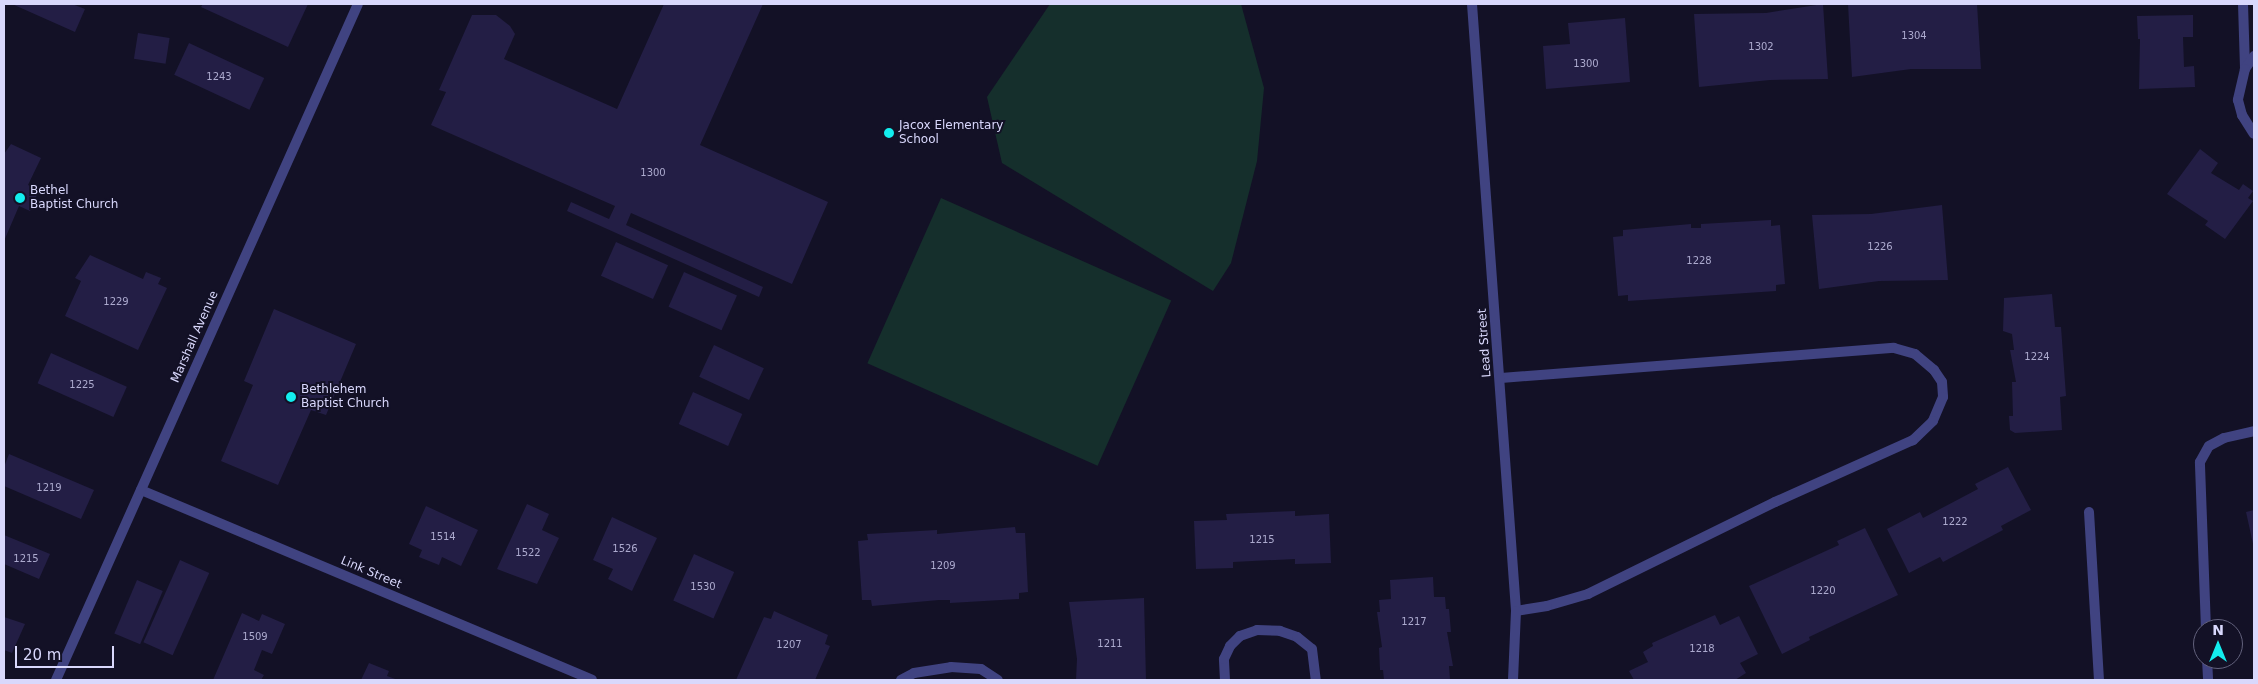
<!DOCTYPE html>
<html>
<head>
<meta charset="utf-8">
<style>
  body { margin:0 }
  #map { position:relative; width:2258px; height:684px; overflow:hidden; background:#131126; font-family:"DejaVu Sans",sans-serif }
  div>[style] { position:absolute }
  .green>* { inset:0; background:#152f2c; transform-origin:0 0 }
  .building>* { inset:0; background:#231e45; transform-origin:0 0 }
  .service>* { height:10px; margin:-5px; padding:0 5px; transform-origin:5px; border-radius:5px; background:#404381 }
  .minor>* { height:10px; margin:-5px; padding:0 5px; transform-origin:5px; border-radius:5px; background:#404381 }
  .dots>* { width:14px; height:14px; translate:-50% -50%; box-sizing:border-box; border:2px solid #131126; border-radius:50% }
  span { translate:-50% -50%; white-space:nowrap; text-align:center; line-height:1.15; -webkit-text-stroke:4px #131126; paint-order:stroke }
  .number-label { font-size:10px; color:#acaace }
  .number-label span { -webkit-text-stroke-width:0 }
  .poi-label { font-size:12px; color:#d9d8fc }
  .left { translate:0 -50%; text-align:left }
  .street-label { font-size:12px; color:#d9d8fc }
  .frame { position:absolute; inset:0; border:5px solid #d9d8fc; pointer-events:none }
  .north { position:absolute; left:2193px; top:619px; width:50px; height:50px; box-sizing:border-box; background:#131126; border:1px solid #62617c; border-radius:50%; rotate:0deg; font-size:14px; font-weight:700; line-height:20px; text-align:center; color:#d9d8fc }
  .north::after { content:''; display:block; margin:auto; width:18px; height:22px; background:#13edee; clip-path:polygon(50% 0,100% 100%,50% 72%,0 100%) }
  .scale { position:absolute; left:15px; top:646px; width:99px; height:22px; box-sizing:border-box; border:2px solid #d9d8fc; border-top:0; padding-left:6px; font-size:15px; line-height:18px; white-space:nowrap; color:#d9d8fc; -webkit-text-stroke:4px #131126; paint-order:stroke }
</style>
</head>
<body>
<div id="map">
  <div class="green">
    <div style="clip-path:polygon(1050px 4px,1241px 4px,1264px 88px,1257px 161px,1231px 263px,1213px 291px,1002px 163px,987px 97px)"></div>
    <div style="left:941px;top:198px;width:252px;height:181px;rotate:24deg"></div>
  </div>
  <div class="building">
    <div style="clip-path:polygon(12px 4px,72px 4px,85px 9px,75px 32px)"></div>
    <div style="clip-path:polygon(203px 4px,308px 4px,288px 47px,201px 7px)"></div>
    <div style="clip-path:polygon(664px 4px,763px 4px,700px 145px,828px 202px,792px 284px,631px 213px,626px 225px,763px 287px,759px 297px,567px 211px,571px 202px,609px 219px,615px 206px,431px 125px,446px 92px,439px 90px,472px 15px,496px 15px,510px 26px,515px 34px,504px 59px,617px 109px)"></div>
    <div style="clip-path:polygon(1823px 4px,1828px 79px,1770px 80px,1699px 87px,1694px 14px,1766px 13px)"></div>
    <div style="clip-path:polygon(1848px 4px,1977px 4px,1981px 69px,1911px 69px,1852px 77px)"></div>
    <div style="clip-path:polygon(2193px 15px,2193px 37px,2183px 37px,2184px 67px,2194px 66px,2195px 87px,2139px 89px,2140px 39px,2138px 39px,2137px 16px)"></div>
    <div style="clip-path:polygon(1625px 18px,1630px 82px,1546px 89px,1543px 46px,1570px 44px,1568px 23px)"></div>
    <div style="left:138px;top:33px;width:32px;height:26px;rotate:9deg"></div>
    <div style="left:189px;top:43px;width:83px;height:35px;rotate:25deg"></div>
    <div style="clip-path:polygon(11px 144px,41px 158px,28px 185px,39px 190px,30px 211px,19px 206px,4px 241px,4px 154px)"></div>
    <div style="clip-path:polygon(2200px 149px,2218px 163px,2211px 173px,2239px 190px,2243px 184px,2253px 191px,2248px 198px,2253px 201px,2225px 239px,2205px 225px,2208px 221px,2167px 194px)"></div>
    <div style="clip-path:polygon(1942px 205px,1948px 280px,1879px 281px,1819px 289px,1812px 215px,1871px 214px)"></div>
    <div style="clip-path:polygon(1771px 220px,1771px 226px,1780px 225px,1785px 284px,1776px 285px,1776px 291px,1628px 301px,1628px 295px,1618px 296px,1613px 237px,1623px 236px,1623px 230px,1691px 224px,1691px 228px,1701px 228px,1701px 224px)"></div>
    <div style="left:616px;top:242px;width:57px;height:37px;rotate:24deg"></div>
    <div style="clip-path:polygon(90px 255px,143px 279px,146px 272px,161px 278px,158px 284px,167px 288px,138px 350px,65px 316px,81px 281px,75px 278px)"></div>
    <div style="left:684px;top:272px;width:58px;height:38px;rotate:24deg"></div>
    <div style="clip-path:polygon(2052px 294px,2055px 327px,2061px 327px,2066px 396px,2060px 397px,2062px 430px,2015px 433px,2010px 430px,2009px 416px,2013px 416px,2012px 382px,2016px 382px,2010px 350px,2014px 350px,2012px 334px,2003px 331px,2004px 298px)"></div>
    <div style="clip-path:polygon(274px 309px,356px 344px,326px 415px,311px 410px,278px 485px,221px 461px,253px 385px,244px 381px)"></div>
    <div style="left:714px;top:345px;width:55px;height:35px;rotate:25deg"></div>
    <div style="left:51px;top:353px;width:83px;height:33px;rotate:24deg"></div>
    <div style="left:693px;top:392px;width:54px;height:35px;rotate:24deg"></div>
    <div style="clip-path:polygon(9px 454px,94px 490px,81px 519px,4px 486px,4px 467px)"></div>
    <div style="clip-path:polygon(2008px 467px,2031px 510px,2001px 526px,2003px 530px,1943px 562px,1940px 557px,1909px 573px,1887px 529px,1920px 512px,1923px 518px,1978px 489px,1975px 484px)"></div>
    <div style="clip-path:polygon(527px 504px,549px 514px,542px 530px,559px 538px,537px 584px,497px 569px)"></div>
    <div style="clip-path:polygon(426px 506px,478px 530px,461px 566px,442px 557px,439px 565px,419px 557px,422px 550px,409px 544px)"></div>
    <div style="clip-path:polygon(2254px 510px,2254px 544px,2253px 544px,2246px 512px)"></div>
    <div style="clip-path:polygon(1295px 511px,1295px 516px,1329px 514px,1331px 563px,1295px 564px,1295px 559px,1233px 562px,1233px 568px,1196px 569px,1194px 521px,1227px 520px,1226px 514px)"></div>
    <div style="clip-path:polygon(612px 517px,657px 538px,632px 591px,608px 579px,613px 569px,593px 560px)"></div>
    <div style="clip-path:polygon(1015px 527px,1016px 533px,1025px 533px,1028px 592px,1019px 593px,1019px 599px,950px 603px,950px 600px,939px 600px,872px 606px,871px 600px,862px 600px,858px 541px,868px 540px,867px 534px,937px 530px,937px 534px)"></div>
    <div style="clip-path:polygon(1865px 528px,1898px 595px,1809px 637px,1810px 640px,1782px 654px,1749px 586px,1839px 545px,1837px 541px)"></div>
    <div style="clip-path:polygon(4px 535px,50px 554px,39px 579px,4px 564px)"></div>
    <div style="left:694px;top:554px;width:44px;height:51px;rotate:24deg"></div>
    <div style="left:180px;top:560px;width:32px;height:90px;rotate:24deg"></div>
    <div style="clip-path:polygon(1433px 577px,1434px 597px,1445px 597px,1446px 609px,1449px 609px,1451px 632px,1447px 632px,1453px 666px,1449px 666px,1450px 679px,1384px 680px,1383px 670px,1380px 670px,1379px 648px,1382px 647px,1377px 612px,1380px 612px,1379px 600px,1391px 599px,1390px 580px)"></div>
    <div style="left:137px;top:580px;width:28px;height:58px;rotate:23deg"></div>
    <div style="clip-path:polygon(1144px 598px,1146px 680px,1076px 680px,1077px 659px,1069px 602px)"></div>
    <div style="clip-path:polygon(774px 611px,828px 635px,825px 644px,830px 646px,815px 680px,736px 680px,764px 617px,771px 619px)"></div>
    <div style="clip-path:polygon(242px 613px,259px 621px,262px 614px,285px 624px,272px 654px,262px 650px,254px 670px,264px 675px,261px 680px,213px 680px)"></div>
    <div style="clip-path:polygon(1715px 615px,1720px 625px,1739px 616px,1758px 654px,1740px 663px,1746px 673px,1735px 680px,1634px 680px,1629px 671px,1648px 662px,1643px 652px,1653px 646px,1652px 643px)"></div>
    <div style="clip-path:polygon(4px 617px,25px 624px,12px 653px,4px 650px)"></div>
    <div style="clip-path:polygon(369px 663px,389px 671px,387px 676px,398px 680px,361px 680px)"></div>
  </div>
  <div class="service">
    <div style="left:1501px;top:378px;width:394px;rotate:-4.4deg"></div>
    <div style="left:1894px;top:348px;width:22px;rotate:16deg"></div>
    <div style="left:1915px;top:354px;width:25px;rotate:40deg"></div>
    <div style="left:1934px;top:370px;width:14px;rotate:56deg"></div>
    <div style="left:1942px;top:382px;width:15px;rotate:86deg"></div>
    <div style="left:1943px;top:397px;width:26px;rotate:113deg"></div>
    <div style="left:1933px;top:421px;width:28px;rotate:136deg"></div>
    <div style="left:1913px;top:440px;width:151px;rotate:155.8deg"></div>
    <div style="left:1775px;top:502px;width:208px;rotate:153.8deg"></div>
    <div style="left:1588px;top:594px;width:43px;rotate:163.7deg"></div>
    <div style="left:1547px;top:606px;width:31px;rotate:171deg"></div>
    <div style="left:2089px;top:512px;width:168px;rotate:86.6deg"></div>
    <div style="left:2206px;top:629px;width:167px;rotate:-92.1deg"></div>
    <div style="left:2200px;top:462px;width:18px;rotate:-61deg"></div>
    <div style="left:2209px;top:446px;width:17px;rotate:-28deg"></div>
    <div style="left:2224px;top:438px;width:31px;rotate:-13deg"></div>
    <div style="left:2207px;top:659px;width:21px;rotate:87deg"></div>
    <div style="left:901px;top:680px;width:15px;rotate:-28deg"></div>
    <div style="left:914px;top:673px;width:37px;rotate:-9deg"></div>
    <div style="left:951px;top:667px;width:30px;rotate:4deg"></div>
    <div style="left:981px;top:669px;width:20px;rotate:33deg"></div>
    <div style="left:1225px;top:680px;width:21px;rotate:-93deg"></div>
    <div style="left:1224px;top:659px;width:14px;rotate:-65deg"></div>
    <div style="left:1230px;top:646px;width:14px;rotate:-45deg"></div>
    <div style="left:1240px;top:636px;width:18px;rotate:-19deg"></div>
    <div style="left:1257px;top:630px;width:23px;rotate:2deg"></div>
    <div style="left:1280px;top:631px;width:18px;rotate:19deg"></div>
    <div style="left:1297px;top:637px;width:19px;rotate:39deg"></div>
    <div style="left:1312px;top:649px;width:31px;rotate:83deg"></div>
  </div>
  <div class="minor">
    <div style="left:1472px;top:4px;width:609px;rotate:85.85deg"></div>
    <div style="left:1516px;top:611px;width:69px;rotate:92.5deg"></div>
    <div style="left:2243px;top:4px;width:65px;rotate:88.2deg"></div>
    <div style="left:2254px;top:56px;width:16px;rotate:125deg"></div>
    <div style="left:2245px;top:69px;width:32px;rotate:103deg"></div>
    <div style="left:2238px;top:100px;width:16px;rotate:75deg"></div>
    <div style="left:2242px;top:115px;width:22px;rotate:58deg"></div>
    <div style="left:141px;top:490px;width:489px;rotate:22.8deg"></div>
    <div style="left:56px;top:680px;width:740px;rotate:-65.93deg"></div>
  </div>
  <div class="dots">
    <div style="left:889px;top:133px;background:#13edee"></div>
    <div style="left:20px;top:198px;background:#13edee"></div>
    <div style="left:291px;top:397px;background:#13edee"></div>
  </div>
  <div class="number-label">
    <span style="left:1914px;top:36px">1304</span>
    <span style="left:1761px;top:47px">1302</span>
    <span style="left:1586px;top:64px">1300</span>
    <span style="left:219px;top:77px">1243</span>
    <span style="left:653px;top:173px">1300</span>
    <span style="left:1880px;top:247px">1226</span>
    <span style="left:1699px;top:261px">1228</span>
    <span style="left:116px;top:302px">1229</span>
    <span style="left:2037px;top:357px">1224</span>
    <span style="left:82px;top:385px">1225</span>
    <span style="left:49px;top:488px">1219</span>
    <span style="left:1955px;top:522px">1222</span>
    <span style="left:443px;top:537px">1514</span>
    <span style="left:1262px;top:540px">1215</span>
    <span style="left:625px;top:549px">1526</span>
    <span style="left:528px;top:553px">1522</span>
    <span style="left:26px;top:559px">1215</span>
    <span style="left:943px;top:566px">1209</span>
    <span style="left:703px;top:587px">1530</span>
    <span style="left:1823px;top:591px">1220</span>
    <span style="left:1414px;top:622px">1217</span>
    <span style="left:255px;top:637px">1509</span>
    <span style="left:1110px;top:644px">1211</span>
    <span style="left:789px;top:645px">1207</span>
    <span style="left:1702px;top:649px">1218</span>
  </div>
  <div class="poi-label">
    <span class="left" style="left:899px;top:133px">Jacox Elementary<br>School</span>
    <span class="left" style="left:30px;top:198px">Bethel<br>Baptist Church</span>
    <span class="left" style="left:301px;top:397px">Bethlehem<br>Baptist Church</span>
  </div>
  <div class="street-label">
    <span style="left:195px;top:337px;rotate:-66deg">Marshall Avenue</span>
    <span style="left:1485px;top:343px;rotate:-94deg">Lead Street</span>
    <span style="left:371px;top:573px;rotate:23deg">Link Street</span>
  </div>
  <div class="frame"></div>
  <div class="north">N</div>
  <div class="scale">20 m</div>
</div>
</body>
</html>
